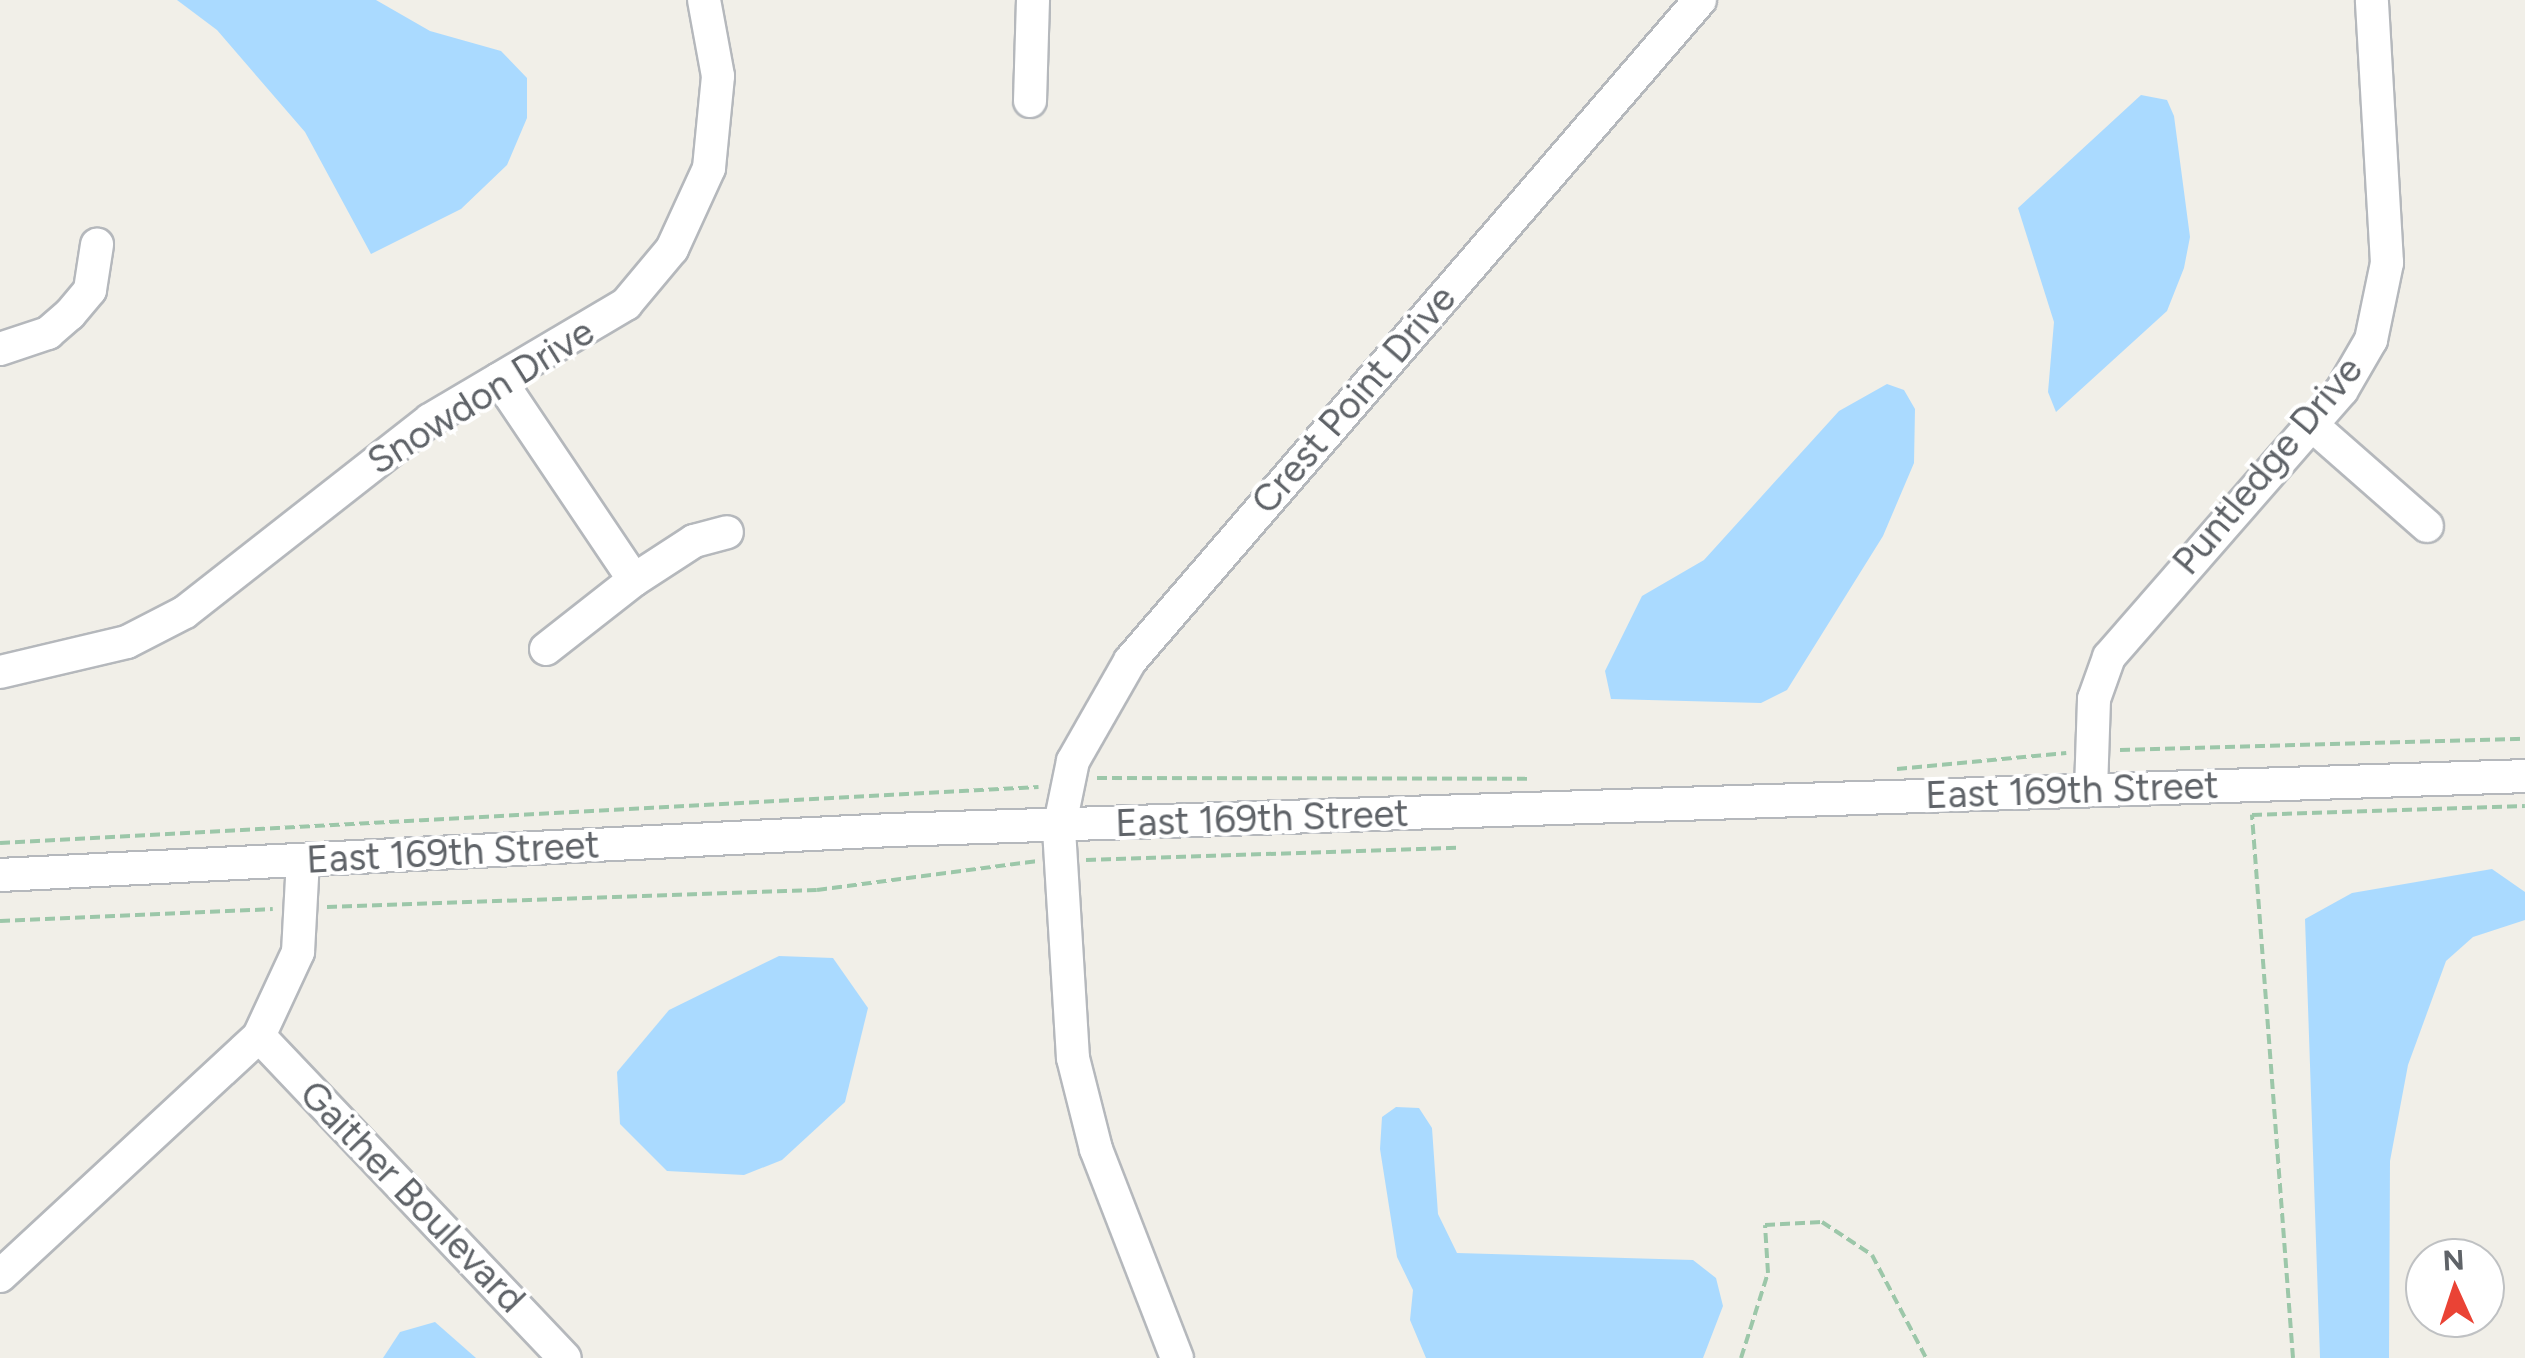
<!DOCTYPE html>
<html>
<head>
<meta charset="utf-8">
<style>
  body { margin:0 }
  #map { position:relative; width:2525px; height:1358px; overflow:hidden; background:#f1efe8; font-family:Figtree,sans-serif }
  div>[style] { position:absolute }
  .water>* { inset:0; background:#aadaff }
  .path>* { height:4px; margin-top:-2px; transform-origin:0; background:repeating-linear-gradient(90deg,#9cc7a9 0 10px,transparent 0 15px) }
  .roads { filter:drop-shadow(2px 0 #b5b8bc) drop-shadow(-2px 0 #b5b8bc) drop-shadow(0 2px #b5b8bc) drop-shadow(0 -2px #b5b8bc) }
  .minor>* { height:32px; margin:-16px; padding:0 16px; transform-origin:16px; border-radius:16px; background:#fff }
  span { translate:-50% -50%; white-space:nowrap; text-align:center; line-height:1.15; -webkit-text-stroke:8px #fff; paint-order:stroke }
  .street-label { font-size:38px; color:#5f6368 }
  .north { position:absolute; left:2405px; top:1238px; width:100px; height:100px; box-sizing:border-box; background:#fff; border:2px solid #bfc1c3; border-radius:50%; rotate:357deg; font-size:28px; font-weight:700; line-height:40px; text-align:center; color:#5f6368 }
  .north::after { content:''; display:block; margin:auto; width:35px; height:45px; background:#ea4335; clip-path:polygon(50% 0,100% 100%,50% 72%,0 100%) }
</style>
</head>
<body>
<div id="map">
  <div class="water">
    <div style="clip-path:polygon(177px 0,376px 0,430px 31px,501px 51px,527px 78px,527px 118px,507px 165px,461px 209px,371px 254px,305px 132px,217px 30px)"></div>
    <div style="clip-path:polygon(2141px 95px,2167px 100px,2174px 116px,2190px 237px,2184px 268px,2167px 311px,2056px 412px,2048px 392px,2054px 322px,2018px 208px)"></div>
    <div style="clip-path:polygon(1887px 384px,1904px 390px,1915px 409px,1914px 463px,1883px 536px,1787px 690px,1761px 703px,1611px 699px,1605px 671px,1642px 596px,1704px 560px,1839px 411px)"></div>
    <div style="clip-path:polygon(2492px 869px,2525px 892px,2525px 920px,2473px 937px,2446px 961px,2408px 1065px,2390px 1161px,2389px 1358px,2320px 1358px,2305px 919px,2352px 893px)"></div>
    <div style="clip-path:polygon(779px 956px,833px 958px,868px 1008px,845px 1102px,782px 1160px,744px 1175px,667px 1171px,620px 1124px,617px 1072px,669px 1010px)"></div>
    <div style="clip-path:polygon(1396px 1107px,1419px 1108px,1432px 1128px,1438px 1214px,1457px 1253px,1693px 1260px,1716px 1278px,1723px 1306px,1703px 1358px,1426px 1358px,1410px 1320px,1413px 1290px,1397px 1257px,1380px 1149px,1382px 1117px)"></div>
    <div style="clip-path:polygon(435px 1322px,476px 1358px,383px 1358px,400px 1332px)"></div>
  </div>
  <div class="path">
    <div style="left:2120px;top:750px;width:405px;rotate:-1.6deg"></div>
    <div style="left:1897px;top:769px;width:170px;rotate:-5.4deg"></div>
    <div style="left:1097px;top:778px;width:434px;rotate:0.1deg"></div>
    <div style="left:0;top:843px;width:1040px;rotate:-3.09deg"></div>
    <div style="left:1086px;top:860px;width:371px;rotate:-1.9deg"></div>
    <div style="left:327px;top:907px;width:490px;rotate:-2deg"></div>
    <div style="left:817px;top:890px;width:221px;rotate:-7.5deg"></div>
    <div style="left:0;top:921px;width:273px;rotate:-2.5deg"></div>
    <div style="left:1741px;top:1358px;width:89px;rotate:-72.4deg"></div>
    <div style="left:1768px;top:1273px;width:48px;rotate:-93.6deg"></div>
    <div style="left:1765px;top:1225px;width:57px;rotate:-3deg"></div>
    <div style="left:1822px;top:1222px;width:60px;rotate:33.4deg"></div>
    <div style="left:1872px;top:1255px;width:116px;rotate:62.3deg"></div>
    <div style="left:2293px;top:1358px;width:545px;rotate:-94.32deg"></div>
    <div style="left:2252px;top:815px;width:273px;rotate:-1.9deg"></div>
  </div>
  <div class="roads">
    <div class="minor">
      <div style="left:1030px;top:101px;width:101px;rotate:-88.3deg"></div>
      <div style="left:0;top:349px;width:51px;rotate:-18.4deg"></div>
      <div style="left:48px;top:333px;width:29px;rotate:-41deg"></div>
      <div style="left:70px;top:314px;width:31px;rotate:-50deg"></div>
      <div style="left:90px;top:290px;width:46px;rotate:-81.2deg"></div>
      <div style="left:499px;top:379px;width:242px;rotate:56.1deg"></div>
      <div style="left:634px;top:580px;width:72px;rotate:-33deg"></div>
      <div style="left:694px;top:541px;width:34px;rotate:-15deg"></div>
      <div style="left:2312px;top:425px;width:153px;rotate:41.3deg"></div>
      <div style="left:546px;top:649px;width:112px;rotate:-38.1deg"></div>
      <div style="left:0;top:672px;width:130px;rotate:-13.3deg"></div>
      <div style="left:127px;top:642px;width:65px;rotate:-27.3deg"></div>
      <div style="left:185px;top:612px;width:311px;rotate:-38.1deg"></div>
      <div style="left:430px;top:420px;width:228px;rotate:-30.6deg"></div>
      <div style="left:626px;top:304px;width:72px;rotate:-50.1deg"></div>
      <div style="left:672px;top:249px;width:89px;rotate:-65.4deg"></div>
      <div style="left:709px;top:168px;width:92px;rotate:-84.4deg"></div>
      <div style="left:718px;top:76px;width:77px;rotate:-100.4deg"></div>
      <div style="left:2091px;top:790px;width:91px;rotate:-88.1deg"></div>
      <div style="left:2094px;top:699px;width:45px;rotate:-70.3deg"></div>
      <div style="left:2109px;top:657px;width:354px;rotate:-48.9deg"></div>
      <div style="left:2342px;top:390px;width:58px;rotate:-59.9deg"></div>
      <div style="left:2371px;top:340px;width:79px;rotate:-78.3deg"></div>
      <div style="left:2387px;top:263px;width:263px;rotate:-93.3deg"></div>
      <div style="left:0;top:875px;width:892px;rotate:-2.89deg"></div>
      <div style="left:891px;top:830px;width:1635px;rotate:-1.89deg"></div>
      <div style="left:259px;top:1036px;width:444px;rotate:46.5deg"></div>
      <div style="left:0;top:1276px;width:353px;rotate:-42.8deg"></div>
      <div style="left:259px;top:1036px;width:93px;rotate:-65.1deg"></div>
      <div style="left:298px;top:952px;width:91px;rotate:-86.9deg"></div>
      <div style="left:1177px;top:1358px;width:224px;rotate:-111.2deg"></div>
      <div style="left:1096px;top:1149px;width:94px;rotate:-104.2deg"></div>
      <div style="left:1073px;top:1058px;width:229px;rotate:-93.5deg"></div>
      <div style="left:1059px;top:829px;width:69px;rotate:-78.4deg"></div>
      <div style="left:1073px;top:761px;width:115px;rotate:-60.3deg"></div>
      <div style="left:1130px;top:661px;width:873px;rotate:-49.23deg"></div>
    </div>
  </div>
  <div class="street-label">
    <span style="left:481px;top:397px;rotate:-32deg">Snowdon Drive</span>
    <span style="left:1354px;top:400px;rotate:-49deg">Crest Point Drive</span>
    <span style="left:2268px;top:466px;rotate:-50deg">Puntledge Drive</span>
    <span style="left:2072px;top:791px;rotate:-2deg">East 169th Street</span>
    <span style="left:1262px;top:819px;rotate:-2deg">East 169th Street</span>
    <span style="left:453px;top:853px;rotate:-3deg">East 169th Street</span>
    <span style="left:412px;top:1197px;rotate:46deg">Gaither Boulevard</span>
  </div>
  <div class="north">N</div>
</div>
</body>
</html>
